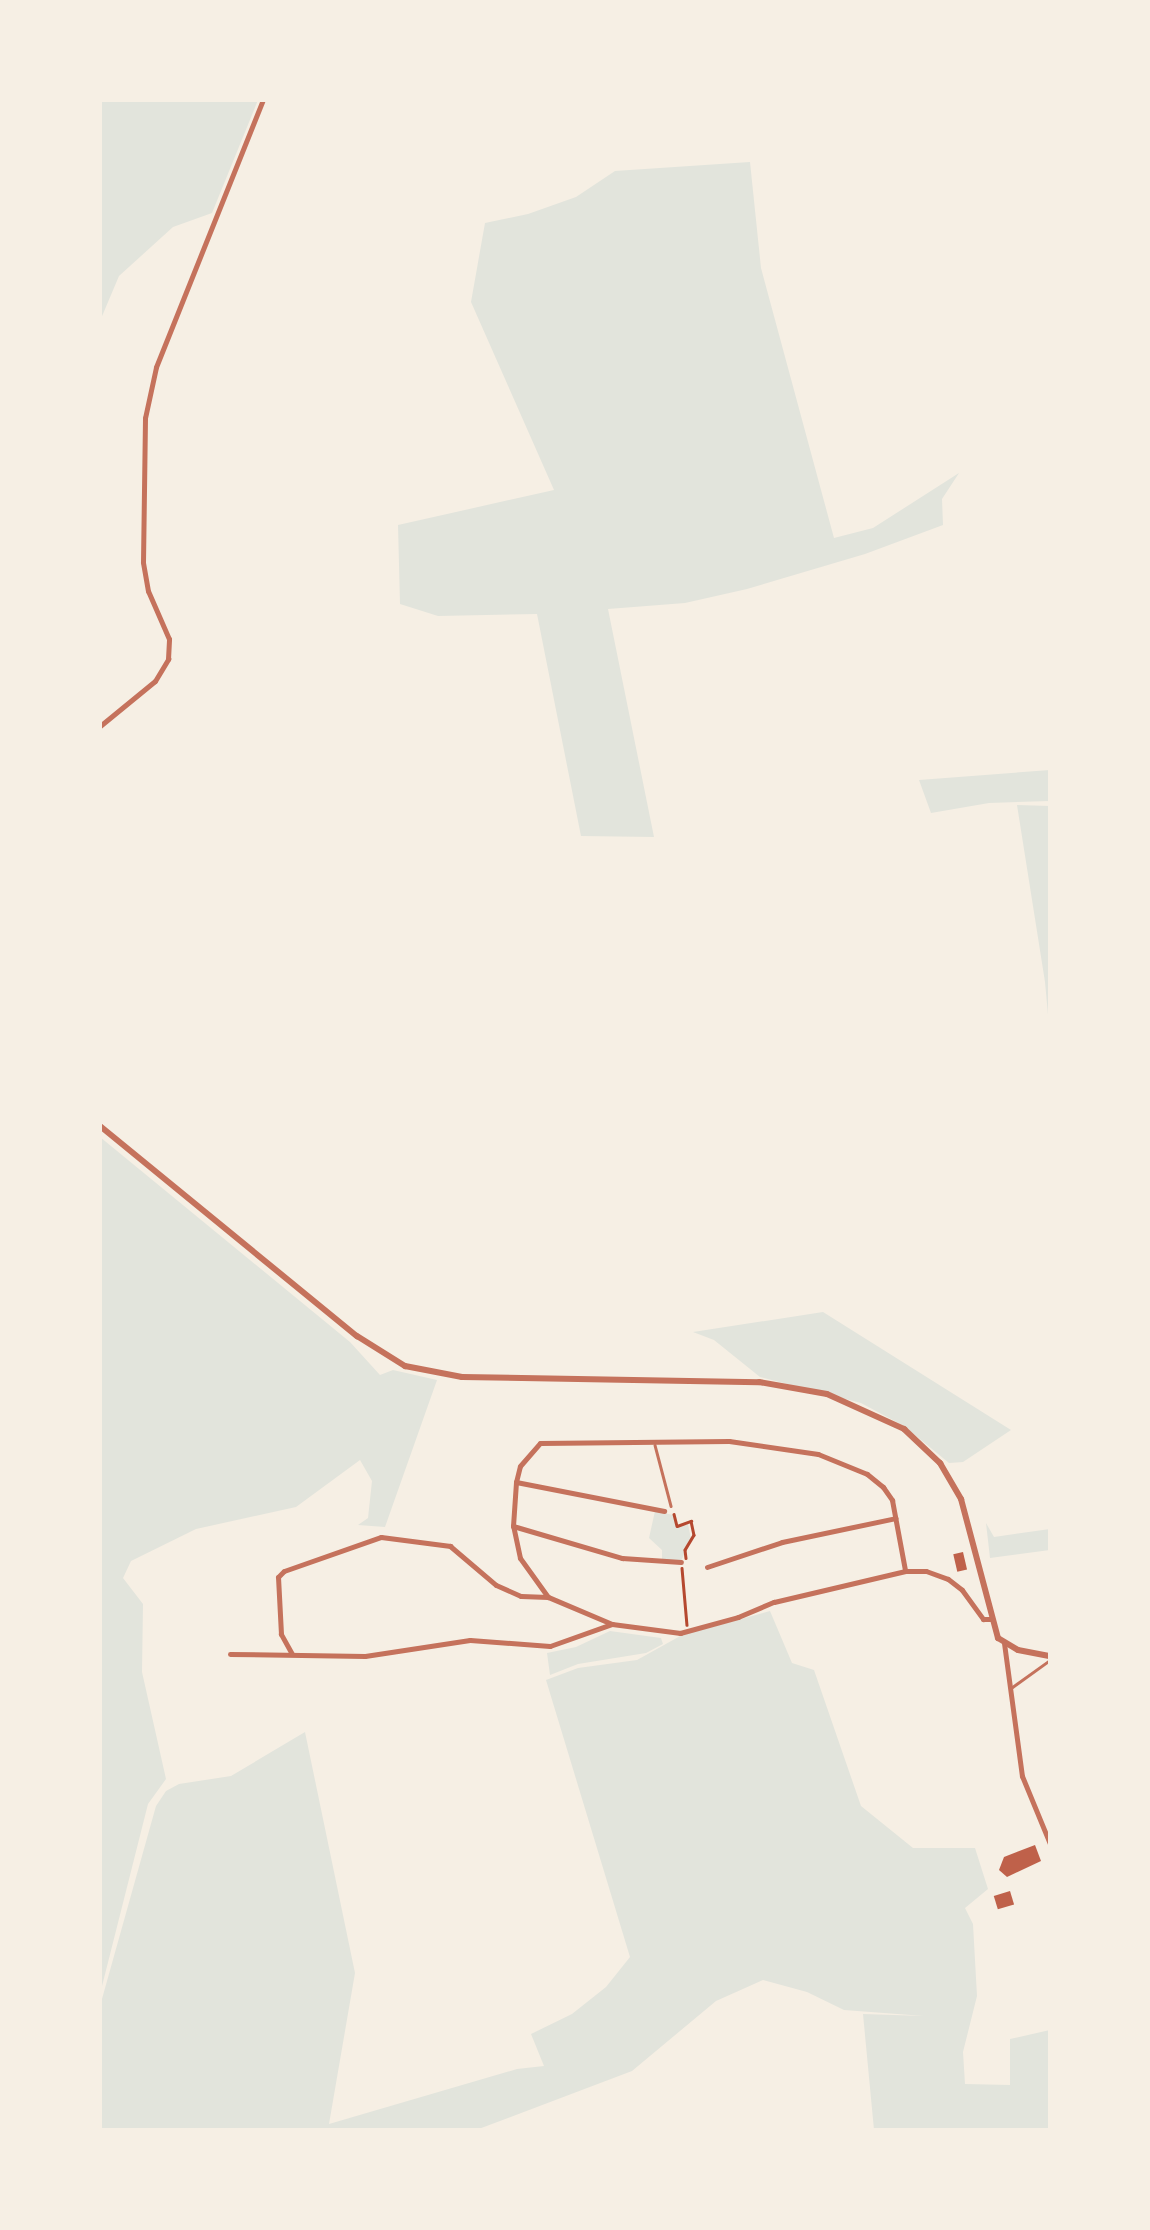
<!DOCTYPE html>
<html>
<head>
<meta charset="utf-8">
<style>
  body { margin:0 }
  #map { position:relative; width:1150px; height:2230px; overflow:hidden; background:#f6efe4; font-family:"Playfair Display",serif }
  div>[style] { position:absolute }
  .green>* { inset:0; background:#e2e4dc }
  .building>* { inset:0; background:#bf614a; transform-origin:0 0 }
  .path>* { height:2.5px; margin:-1.25px; padding:0 1.25px; transform-origin:1.25px; border-radius:1.25px; background:#b5482f }
  .service>* { height:2.5px; margin:-1.25px; padding:0 1.25px; transform-origin:1.25px; border-radius:1.25px; background:#c5725c }
  .minor>* { height:5px; margin:-2.5px; padding:0 2.5px; transform-origin:2.5px; border-radius:2.5px; background:#c5725c }
  .tertiary>* { height:6px; margin:-3px; padding:0 3px; transform-origin:3px; border-radius:3px; background:#c5725c }
  span { translate:-50% -50%; white-space:nowrap; text-align:center; line-height:1.15; -webkit-text-stroke:9px #f6efe4; paint-order:stroke }
  .frame { position:absolute; inset:0; border:102px solid #f6efe4; pointer-events:none }
</style>
</head>
<body>
<div id="map">
  <div class="green">
    <div style="clip-path:polygon(100px 100px,258px 100px,212px 213px,173px 227px,119px 276px,100px 321px)"></div>
    <div style="clip-path:polygon(750px 162px,761px 268px,834px 538px,873px 528px,959px 473px,942px 499px,943px 525px,865px 554px,747px 589px,685px 603px,608px 609px,654px 837px,581px 836px,537px 614px,438px 616px,400px 604px,398px 525px,554px 490px,471px 302px,485px 223px,528px 214px,576px 197px,615px 171px)"></div>
    <div style="clip-path:polygon(1050px 770px,1050px 801px,989px 803px,931px 813px,919px 780px)"></div>
    <div style="clip-path:polygon(1017px 805px,1050px 806px,1050px 1036px,1045px 982px)"></div>
    <div style="clip-path:polygon(100px 1137px,350px 1342px,380px 1375px,393px 1370px,437px 1380px,385px 1527px,358px 1525px,368px 1518px,372px 1481px,360px 1460px,296px 1507px,196px 1529px,131px 1561px,123px 1578px,143px 1604px,142px 1672px,166px 1779px,148px 1804px,100px 1994px)"></div>
    <div style="clip-path:polygon(823px 1312px,1011px 1430px,963px 1462px,949px 1463px,904px 1426px,861px 1403px,760px 1377px,714px 1340px,693px 1332px)"></div>
    <div style="clip-path:polygon(655px 1511px,673px 1515px,677px 1528px,688px 1524px,691px 1539px,681px 1561px,662px 1560px,662px 1550px,649px 1538px)"></div>
    <div style="clip-path:polygon(986px 1523px,994px 1537px,1050px 1529px,1050px 1550px,990px 1558px)"></div>
    <div style="clip-path:polygon(770px 1611px,792px 1663px,814px 1670px,861px 1806px,913px 1848px,975px 1848px,988px 1889px,965px 1908px,973px 1924px,977px 1996px,963px 2052px,965px 2084px,1010px 2085px,1010px 2039px,1050px 2030px,1050px 2130px,874px 2130px,863px 2014px,924px 2016px,844px 2010px,807px 1992px,763px 1980px,716px 2001px,632px 2071px,476px 2130px,100px 2130px,100px 2006px,156px 1806px,166px 1791px,179px 1784px,231px 1776px,305px 1732px,355px 1973px,329px 2124px,517px 2069px,544px 2066px,531px 2034px,572px 2014px,606px 1987px,630px 1957px,546px 1680px,578px 1668px,637px 1660px,682px 1635px)"></div>
    <div style="clip-path:polygon(610px 1631px,661px 1638px,663px 1644px,646px 1653px,578px 1664px,550px 1675px,547px 1653px,576px 1647px)"></div>
  </div>
  <div class="building">
    <div style="left:963px;top:1552px;width:18px;height:10px;rotate:77deg"></div>
    <div style="clip-path:polygon(1035px 1845px,1041px 1861px,1007px 1877px,999px 1870px,1004px 1857px)"></div>
    <div style="left:1010px;top:1891px;width:14px;height:17px;rotate:73deg"></div>
  </div>
  <div class="path">
    <div style="left:674px;top:1514px;width:12px;rotate:76deg"></div>
    <div style="left:677px;top:1526px;width:15px;rotate:-20deg"></div>
    <div style="left:691px;top:1521px;width:14px;rotate:78deg"></div>
    <div style="left:694px;top:1535px;width:17px;rotate:121deg"></div>
    <div style="left:685px;top:1550px;width:8px;rotate:83deg"></div>
    <div style="left:682px;top:1568px;width:57px;rotate:85deg"></div>
  </div>
  <div class="service">
    <div style="left:655px;top:1445px;width:63px;rotate:75.3deg"></div>
    <div style="left:1011px;top:1688px;width:48px;rotate:-35.7deg"></div>
  </div>
  <div class="minor">
    <div style="left:100px;top:726px;width:71px;rotate:-39.3deg"></div>
    <div style="left:155px;top:681px;width:26px;rotate:-59deg"></div>
    <div style="left:168px;top:659px;width:20px;rotate:-87deg"></div>
    <div style="left:169px;top:639px;width:52px;rotate:-113.6deg"></div>
    <div style="left:148px;top:591px;width:29px;rotate:-100deg"></div>
    <div style="left:143px;top:562px;width:144px;rotate:-89.2deg"></div>
    <div style="left:145px;top:418px;width:52px;rotate:-77.8deg"></div>
    <div style="left:156px;top:367px;width:288px;rotate:-68.2deg"></div>
    <div style="left:516px;top:1482px;width:151px;rotate:11.1deg"></div>
    <div style="left:513px;top:1526px;width:114px;rotate:16.4deg"></div>
    <div style="left:622px;top:1558px;width:59px;rotate:3.9deg"></div>
    <div style="left:707px;top:1567px;width:79px;rotate:-18.4deg"></div>
    <div style="left:782px;top:1542px;width:116px;rotate:-11.9deg"></div>
    <div style="left:612px;top:1624px;width:69px;rotate:-157.1deg"></div>
    <div style="left:548px;top:1597px;width:48px;rotate:-125.7deg"></div>
    <div style="left:520px;top:1558px;width:33px;rotate:-102deg"></div>
    <div style="left:513px;top:1526px;width:44px;rotate:-86.1deg"></div>
    <div style="left:516px;top:1482px;width:16px;rotate:-76deg"></div>
    <div style="left:520px;top:1466px;width:30px;rotate:-49deg"></div>
    <div style="left:540px;top:1443px;width:189px;rotate:-0.6deg"></div>
    <div style="left:729px;top:1441px;width:90px;rotate:8.3deg"></div>
    <div style="left:818px;top:1454px;width:53px;rotate:22.2deg"></div>
    <div style="left:867px;top:1474px;width:21px;rotate:39deg"></div>
    <div style="left:883px;top:1487px;width:16px;rotate:55deg"></div>
    <div style="left:892px;top:1500px;width:71px;rotate:79.5deg"></div>
    <div style="left:1004px;top:1643px;width:134px;rotate:82.3deg"></div>
    <div style="left:1022px;top:1776px;width:74px;rotate:67.6deg"></div>
    <div style="left:230px;top:1654px;width:135px;rotate:0.8deg"></div>
    <div style="left:365px;top:1656px;width:106px;rotate:-8.7deg"></div>
    <div style="left:470px;top:1640px;width:80px;rotate:4.3deg"></div>
    <div style="left:550px;top:1646px;width:66px;rotate:-19.5deg"></div>
    <div style="left:612px;top:1624px;width:69px;rotate:7.5deg"></div>
    <div style="left:680px;top:1633px;width:60px;rotate:-15.4deg"></div>
    <div style="left:738px;top:1617px;width:39px;rotate:-23deg"></div>
    <div style="left:774px;top:1602px;width:135px;rotate:-13.3deg"></div>
    <div style="left:905px;top:1571px;width:21px"></div>
    <div style="left:926px;top:1571px;width:23px;rotate:20deg"></div>
    <div style="left:948px;top:1579px;width:18px;rotate:38deg"></div>
    <div style="left:962px;top:1590px;width:36px;rotate:54deg"></div>
    <div style="left:983px;top:1619px;width:8px"></div>
    <div style="left:292px;top:1654px;width:23px;rotate:-119deg"></div>
    <div style="left:281px;top:1634px;width:57px;rotate:-93deg"></div>
    <div style="left:278px;top:1577px;width:8px;rotate:-45deg"></div>
    <div style="left:284px;top:1571px;width:103px;rotate:-19.3deg"></div>
    <div style="left:381px;top:1537px;width:70px;rotate:7.4deg"></div>
    <div style="left:450px;top:1546px;width:60px;rotate:40.3deg"></div>
    <div style="left:496px;top:1585px;width:27px;rotate:24deg"></div>
    <div style="left:521px;top:1596px;width:27px;rotate:2deg"></div>
  </div>
  <div class="tertiary">
    <div style="left:100px;top:1126px;width:332px;rotate:39.3deg"></div>
    <div style="left:357px;top:1336px;width:57px;rotate:32deg"></div>
    <div style="left:405px;top:1366px;width:58px;rotate:10.9deg"></div>
    <div style="left:462px;top:1377px;width:297px;rotate:1deg"></div>
    <div style="left:759px;top:1382px;width:69px;rotate:10deg"></div>
    <div style="left:827px;top:1394px;width:85px;rotate:24.4deg"></div>
    <div style="left:904px;top:1429px;width:50px;rotate:43.4deg"></div>
    <div style="left:940px;top:1463px;width:42px;rotate:59.7deg"></div>
    <div style="left:961px;top:1499px;width:144px;rotate:75.1deg"></div>
    <div style="left:998px;top:1638px;width:23px;rotate:31deg"></div>
    <div style="left:1018px;top:1650px;width:33px;rotate:11deg"></div>
  </div>
  <div class="frame"></div>
</div>
</body>
</html>
